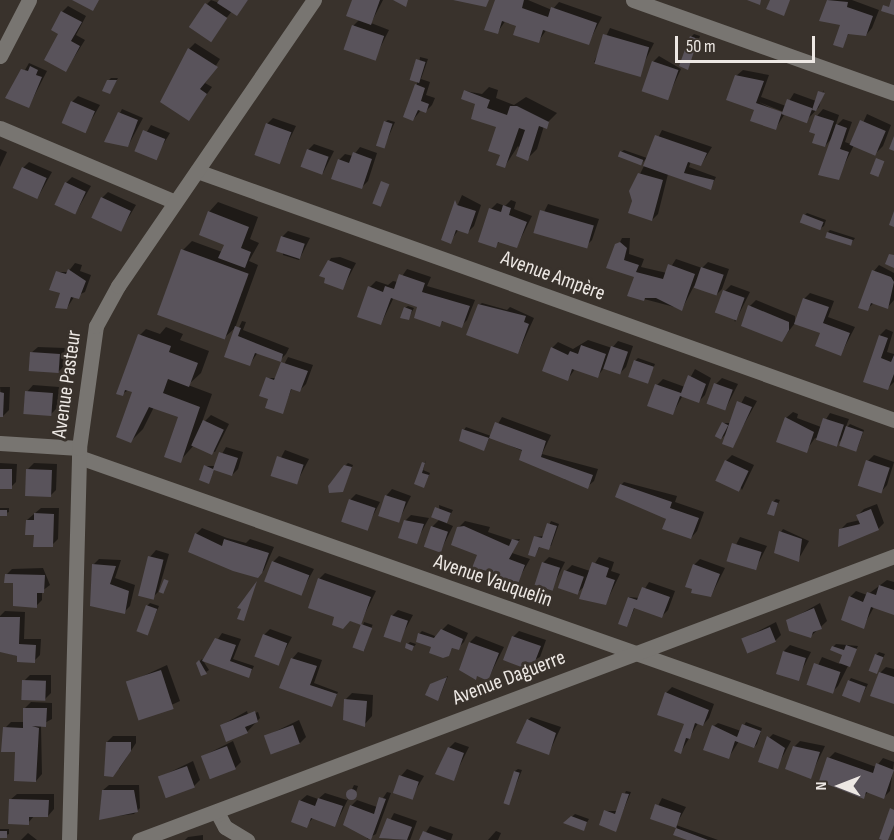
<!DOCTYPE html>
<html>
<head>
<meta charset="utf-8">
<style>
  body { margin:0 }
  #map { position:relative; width:894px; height:840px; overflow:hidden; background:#39322c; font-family:"Sofia Sans Condensed",sans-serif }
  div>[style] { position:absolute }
  .shadow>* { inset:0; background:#0007; transform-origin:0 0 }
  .building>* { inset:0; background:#59535b; transform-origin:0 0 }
  .round { border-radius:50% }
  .minor>* { height:15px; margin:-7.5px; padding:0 7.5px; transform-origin:7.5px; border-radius:7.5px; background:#787571 }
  span { translate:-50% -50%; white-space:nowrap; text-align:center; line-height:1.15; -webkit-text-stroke:6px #39322c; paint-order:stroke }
  .street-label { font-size:21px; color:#ede8e4 }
  .north { position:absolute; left:810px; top:756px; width:60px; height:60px; -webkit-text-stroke:4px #39322c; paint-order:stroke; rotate:270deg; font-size:16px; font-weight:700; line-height:24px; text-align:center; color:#ede8e4 }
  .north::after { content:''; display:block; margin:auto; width:21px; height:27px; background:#ede8e4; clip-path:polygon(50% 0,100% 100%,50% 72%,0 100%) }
  .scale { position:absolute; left:675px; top:36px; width:140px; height:27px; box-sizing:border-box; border:3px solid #ede8e4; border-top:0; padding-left:8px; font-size:18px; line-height:21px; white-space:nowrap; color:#ede8e4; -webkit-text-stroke:4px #39322c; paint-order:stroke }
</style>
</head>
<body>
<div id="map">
  <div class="shadow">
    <div style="clip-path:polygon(211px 0,219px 3px,248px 0,237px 14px,232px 11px,224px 21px,207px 4px)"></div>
    <div style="clip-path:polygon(354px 0,383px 0,371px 23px,389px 30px,375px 58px,348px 49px,354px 25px,360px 19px)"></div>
    <div style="clip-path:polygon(496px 0,528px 0,552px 10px,559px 2px,602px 17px,588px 44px,547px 29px,538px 42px,518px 25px,506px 20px,497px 33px)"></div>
    <div style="clip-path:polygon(828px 0,852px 0,879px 10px,872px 28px,866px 35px,849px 33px,842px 46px,842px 24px,821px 20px)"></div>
    <div style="clip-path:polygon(68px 6px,86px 16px,76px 35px,85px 40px,66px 70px,60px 34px,62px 12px)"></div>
    <div style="clip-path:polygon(610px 28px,654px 43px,638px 75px,594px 62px)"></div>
    <div style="clip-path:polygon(694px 34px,700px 36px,687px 68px,691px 37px)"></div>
    <div style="clip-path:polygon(195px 43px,220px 59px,205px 83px,212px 87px,189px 119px,189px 49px)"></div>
    <div style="clip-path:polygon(659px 56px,681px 69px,667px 99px,653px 62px)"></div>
    <div style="clip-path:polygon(420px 57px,428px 59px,421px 79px,430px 82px,426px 95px,435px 98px,432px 105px,426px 111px,421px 110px,413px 120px)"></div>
    <div style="clip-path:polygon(29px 63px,47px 71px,29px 106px,17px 84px)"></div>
    <div style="clip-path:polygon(743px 70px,769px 75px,761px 97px,786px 106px,794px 93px,816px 101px,824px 90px,819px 107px,806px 121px,759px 102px,784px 115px,776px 128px,756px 109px,736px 76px)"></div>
    <div style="clip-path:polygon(111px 78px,118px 78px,110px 93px,108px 81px)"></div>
    <div style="clip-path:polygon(489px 87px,498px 90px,496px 98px,514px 105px,526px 97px,557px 113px,544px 126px,537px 149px,527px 159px,518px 146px,505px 166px,498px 126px,465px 91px,482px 94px)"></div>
    <div style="clip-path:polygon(78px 96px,100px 105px,85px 131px,72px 102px)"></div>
    <div style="clip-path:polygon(122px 109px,143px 118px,128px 146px,106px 141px)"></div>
    <div style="clip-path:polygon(823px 109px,839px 115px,835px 127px,843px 119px,852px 122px,845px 142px,853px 145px,867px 114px,891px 125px,883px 146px,877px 152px,854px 145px,838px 178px,832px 138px,825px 146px,817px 116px)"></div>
    <div style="clip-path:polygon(273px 118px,296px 126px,278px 163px,267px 124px)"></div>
    <div style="clip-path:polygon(388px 120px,395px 122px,384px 147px,385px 122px)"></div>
    <div style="clip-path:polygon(151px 125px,170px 133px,155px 158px,136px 150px)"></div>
    <div style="clip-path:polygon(662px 130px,712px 147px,701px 165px,691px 161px,689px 167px,716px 177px,710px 189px,668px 174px,658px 214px,652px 220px,633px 201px,631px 192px)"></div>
    <div style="clip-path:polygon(314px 144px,334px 151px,323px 173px,308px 150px)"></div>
    <div style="clip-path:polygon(360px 147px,377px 153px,368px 181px,362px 187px,339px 160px,345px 154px,353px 156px)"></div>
    <div style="clip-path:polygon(0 149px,7px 152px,0 167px)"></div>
    <div style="clip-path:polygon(624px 150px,647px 158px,641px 164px,621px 152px)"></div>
    <div style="clip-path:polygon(29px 162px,52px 172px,38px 197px,23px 168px)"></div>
    <div style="clip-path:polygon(72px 177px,91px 186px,76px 212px,66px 183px)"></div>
    <div style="clip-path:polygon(108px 192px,136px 205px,121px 230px,102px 198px)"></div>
    <div style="clip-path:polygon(462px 195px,481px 205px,474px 226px,468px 232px,459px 229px,450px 242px,443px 239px)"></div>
    <div style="clip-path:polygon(511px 200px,516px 202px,514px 209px,532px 216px,517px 246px,500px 241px,495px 246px,491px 209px,497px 203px,505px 206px)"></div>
    <div style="clip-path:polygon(218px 202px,258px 217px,250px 239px,259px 243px,249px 261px,258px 265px,235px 328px,225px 337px,183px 250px,192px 241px,222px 252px,226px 244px,209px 212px)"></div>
    <div style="clip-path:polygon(548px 204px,599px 219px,592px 240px,586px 246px,534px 232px)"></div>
    <div style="clip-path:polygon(807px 213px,826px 220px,824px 226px,821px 228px,805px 215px)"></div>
    <div style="clip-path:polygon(830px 230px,855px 238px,850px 245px,828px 232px)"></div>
    <div style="clip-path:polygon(288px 231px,310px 238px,299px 260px,283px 255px,282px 237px)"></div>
    <div style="clip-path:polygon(622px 238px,630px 238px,629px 254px,644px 259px,641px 267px,667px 273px,676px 259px,702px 268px,708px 262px,729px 269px,722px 289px,716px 295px,694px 286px,682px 309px,644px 299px,636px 276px,608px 267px)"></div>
    <div style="clip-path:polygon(340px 257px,356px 263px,343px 288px,321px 275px,331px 258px)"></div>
    <div style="clip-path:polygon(75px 263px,82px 265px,80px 271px,91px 275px,85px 292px,74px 297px,67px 308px,57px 272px,68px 272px)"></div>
    <div style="clip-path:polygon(879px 265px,894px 273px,894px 300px,888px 307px,874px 303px,867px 309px,874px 271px)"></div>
    <div style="clip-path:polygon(407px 269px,431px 277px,427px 286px,475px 300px,467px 320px,461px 326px,444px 320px,439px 325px,419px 306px,394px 297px,381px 324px,370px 287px,376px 281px,388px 285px,393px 281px,398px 282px)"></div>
    <div style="clip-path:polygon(731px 285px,750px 292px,735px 322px,725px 291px)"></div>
    <div style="clip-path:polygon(810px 293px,834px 301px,828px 317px,855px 327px,841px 354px,822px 332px,804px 299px)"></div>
    <div style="clip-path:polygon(756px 300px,795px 316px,795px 323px,782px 340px,750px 306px)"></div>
    <div style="clip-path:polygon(482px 303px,507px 310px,510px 307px,534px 318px,518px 353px,479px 305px)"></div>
    <div style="clip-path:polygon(408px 306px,414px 308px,408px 319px,405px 308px)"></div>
    <div style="clip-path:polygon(242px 321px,246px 322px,243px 330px,289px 348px,286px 354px,280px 360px,258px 352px,250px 364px,226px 356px)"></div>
    <div style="clip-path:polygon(166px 327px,183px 334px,180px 340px,209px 351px,201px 373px,188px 385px,212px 394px,201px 425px,211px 415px,229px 424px,215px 452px,194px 445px,180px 461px,179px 416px,154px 407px,143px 429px,131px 441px,137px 385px,122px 394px,140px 335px,146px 329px,160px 334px)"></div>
    <div style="clip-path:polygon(886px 329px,893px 332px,887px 352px,894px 354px,894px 382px,888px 388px,865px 381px,880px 335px)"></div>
    <div style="clip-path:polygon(588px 340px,612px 348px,618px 341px,633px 346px,626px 367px,620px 373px,604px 368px,597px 377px,575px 369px,568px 379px,552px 348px,558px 342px,573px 349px)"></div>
    <div style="clip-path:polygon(38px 347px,65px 348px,64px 366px,58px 372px,31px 353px)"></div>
    <div style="clip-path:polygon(288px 357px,313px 365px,306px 384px,300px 390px,292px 388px,282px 412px,267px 378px,277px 378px)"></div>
    <div style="clip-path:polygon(638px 358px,655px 364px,647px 382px,635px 361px)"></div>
    <div style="clip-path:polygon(695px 369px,711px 378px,705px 395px,699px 401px,683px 395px,673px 413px,657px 385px,663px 379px,685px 387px)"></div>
    <div style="clip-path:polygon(722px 378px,738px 384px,726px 408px,716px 384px)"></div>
    <div style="clip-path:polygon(33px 385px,59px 387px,57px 408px,51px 414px,27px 392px)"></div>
    <div style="clip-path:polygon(0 387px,10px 387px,9px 410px,3px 416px)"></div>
    <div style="clip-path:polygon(745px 396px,757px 401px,732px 446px,729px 431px,722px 438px,723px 423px,731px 423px)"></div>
    <div style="clip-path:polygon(793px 412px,798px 414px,797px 418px,821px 427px,830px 413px,849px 419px,845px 429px,850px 424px,864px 430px,858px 447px,855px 450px,844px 437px,835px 446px,815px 438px,806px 451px,786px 418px)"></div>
    <div style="clip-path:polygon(502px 417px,551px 435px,542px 454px,598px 469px,594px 481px,587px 487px,564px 479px,567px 470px,490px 437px,484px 449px,464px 430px,466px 427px,491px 436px)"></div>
    <div style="clip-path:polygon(226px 447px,243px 452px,238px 469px,232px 475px,215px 468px,209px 482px,205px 466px,215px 466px)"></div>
    <div style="clip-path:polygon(285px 450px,309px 459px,296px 484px,272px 475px)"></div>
    <div style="clip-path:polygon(732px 455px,754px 465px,742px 490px,726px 461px)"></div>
    <div style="clip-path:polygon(874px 455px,894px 462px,887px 485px,881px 492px,868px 461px)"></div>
    <div style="clip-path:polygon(426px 460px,423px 470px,430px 473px,424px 486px,416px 483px)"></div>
    <div style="clip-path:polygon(0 463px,17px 464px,16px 482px,10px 488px,0 487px)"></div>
    <div style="clip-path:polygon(34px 463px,57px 464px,56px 490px,50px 496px,28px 469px)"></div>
    <div style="clip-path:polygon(348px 463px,353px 465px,342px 490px,345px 466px)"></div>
    <div style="clip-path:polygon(624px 482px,677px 496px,675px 502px,704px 512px,697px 531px,691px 538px,621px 485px)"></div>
    <div style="clip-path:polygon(392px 489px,411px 496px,398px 522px,386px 496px)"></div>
    <div style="clip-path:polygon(356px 494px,380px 502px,366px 529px,350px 500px)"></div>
    <div style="clip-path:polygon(776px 499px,780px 500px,773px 514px,773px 502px)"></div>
    <div style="clip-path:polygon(877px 504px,884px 523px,878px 529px,840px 530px,847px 523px,860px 520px,858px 515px,864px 509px)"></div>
    <div style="clip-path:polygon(439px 505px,453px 510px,446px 523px,453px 526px,440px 552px,432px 527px,440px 519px)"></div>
    <div style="clip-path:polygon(0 508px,9px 508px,9px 512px,0 515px)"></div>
    <div style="clip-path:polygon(41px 508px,59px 508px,58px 539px,52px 545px,35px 534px,27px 520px)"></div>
    <div style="clip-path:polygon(411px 515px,429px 518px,416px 542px,405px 521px)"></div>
    <div style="clip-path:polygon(465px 521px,490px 527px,488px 532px,512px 540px,520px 539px,512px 553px,530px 559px,517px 582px,501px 572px,475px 567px,479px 554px,459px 527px)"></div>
    <div style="clip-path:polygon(551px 521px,559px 524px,551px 546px,540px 546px,535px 556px,535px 537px,544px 536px)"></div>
    <div style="clip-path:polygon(202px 528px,227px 538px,246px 543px,250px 539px,274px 547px,264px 570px,258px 576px,196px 534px)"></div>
    <div style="clip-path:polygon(783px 529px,809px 541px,798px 560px,778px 537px)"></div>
    <div style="clip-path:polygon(740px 537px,767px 546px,755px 570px,728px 560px)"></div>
    <div style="clip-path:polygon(156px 550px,169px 554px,158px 592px,152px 598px,150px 557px)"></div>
    <div style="clip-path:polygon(279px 556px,314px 569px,301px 593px,273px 562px)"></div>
    <div style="clip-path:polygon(549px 557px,565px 562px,551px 590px,543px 563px)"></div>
    <div style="clip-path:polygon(599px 557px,614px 562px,611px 571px,620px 574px,606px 603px,581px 598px,586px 585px,577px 593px,566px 571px,572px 565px,590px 571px)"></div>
    <div style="clip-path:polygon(99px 559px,121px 560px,115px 578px,135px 585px,130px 606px,124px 612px,93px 565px)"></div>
    <div style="clip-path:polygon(700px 559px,725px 568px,711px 596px,694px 565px)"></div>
    <div style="clip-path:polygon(43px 568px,50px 585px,42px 591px,42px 600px,36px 606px,6px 575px,12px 569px)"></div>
    <div style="clip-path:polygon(325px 573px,376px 591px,360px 624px,336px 616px,319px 579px)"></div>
    <div style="clip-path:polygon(887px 580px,894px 582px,894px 613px,874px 607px,863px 627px,850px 597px,856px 591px,867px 595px)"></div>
    <div style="clip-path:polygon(649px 582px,675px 591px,668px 610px,662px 616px,635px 607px,627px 626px,629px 597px,639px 598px)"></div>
    <div style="clip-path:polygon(150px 603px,159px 606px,147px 634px,147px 606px)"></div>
    <div style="clip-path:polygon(820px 603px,827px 621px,811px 636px,788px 621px)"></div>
    <div style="clip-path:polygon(398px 610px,413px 615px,399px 641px,392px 616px)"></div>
    <div style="clip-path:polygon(5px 611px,25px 612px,24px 639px,41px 639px,40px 655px,34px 661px,0 651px,0 616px)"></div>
    <div style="left:364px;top:622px;width:9px;height:27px;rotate:18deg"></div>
    <div style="clip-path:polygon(776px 622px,781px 635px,775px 641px,743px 639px)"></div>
    <div style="clip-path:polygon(448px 624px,468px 633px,464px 642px,458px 648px,453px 647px,449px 654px,442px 630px)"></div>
    <div style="clip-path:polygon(270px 629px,292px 637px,278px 663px,264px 635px)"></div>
    <div style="clip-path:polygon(422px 631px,435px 636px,433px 643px,419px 634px)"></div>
    <div style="clip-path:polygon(519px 631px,546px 640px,540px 657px,523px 666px,513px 637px)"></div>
    <div style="clip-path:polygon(222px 633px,241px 639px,233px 659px,254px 666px,249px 676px,204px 660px)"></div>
    <div style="clip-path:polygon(476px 636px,504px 647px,488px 679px,478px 675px,475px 678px,470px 642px)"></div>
    <div style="clip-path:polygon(410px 642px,416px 644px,412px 649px,408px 644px)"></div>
    <div style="clip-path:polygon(836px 644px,858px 646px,838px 686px,832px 692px,809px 684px,822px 657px,840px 664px,844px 654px,833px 647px)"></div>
    <div style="clip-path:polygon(790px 645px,811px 652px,797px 680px,784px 651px)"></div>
    <div style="clip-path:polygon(298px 652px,322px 660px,314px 683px,338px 692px,332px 705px,307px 696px,292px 659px)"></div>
    <div style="clip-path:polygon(879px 652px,885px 654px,876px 672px,876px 655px)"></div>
    <div style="clip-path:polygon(202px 659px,209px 670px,206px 672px,198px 663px)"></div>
    <div style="clip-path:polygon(167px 665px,180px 701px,141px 719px,128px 683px)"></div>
    <div style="clip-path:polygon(886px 667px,894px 669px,894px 703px,880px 673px)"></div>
    <div style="clip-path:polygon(30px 675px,51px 675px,51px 693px,45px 699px,24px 681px)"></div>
    <div style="clip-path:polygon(448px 676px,440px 696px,438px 699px,431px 685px)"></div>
    <div style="clip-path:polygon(851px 678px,868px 684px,860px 700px,849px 681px)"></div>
    <div style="clip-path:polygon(672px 687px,714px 704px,709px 718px,703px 725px,698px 723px,681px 752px,686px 723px,666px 693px)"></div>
    <div style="clip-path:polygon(352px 693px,373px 695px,372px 716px,364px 725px,346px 699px)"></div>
    <div style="clip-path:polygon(31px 702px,52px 703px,52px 719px,41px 725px,42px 774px,36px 781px,5px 728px,11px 722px,24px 722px,25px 708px)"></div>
    <div style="clip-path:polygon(247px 711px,248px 715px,258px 712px,260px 718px,247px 732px,222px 725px)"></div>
    <div style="clip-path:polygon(531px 717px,561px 727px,549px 753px,525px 723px)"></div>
    <div style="clip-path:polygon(299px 720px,306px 737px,300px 743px,266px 736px)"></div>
    <div style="clip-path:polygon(746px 722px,762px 728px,757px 744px,754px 747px,739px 741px,729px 757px,714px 726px,718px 723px,741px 731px)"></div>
    <div style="clip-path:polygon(773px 734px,791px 741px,777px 767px,767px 740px)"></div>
    <div style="clip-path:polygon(113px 736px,136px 736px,136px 743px,119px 769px,107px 742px)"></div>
    <div style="clip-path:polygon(233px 741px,241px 762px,235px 768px,203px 756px)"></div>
    <div style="clip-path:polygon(800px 741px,825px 746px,810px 777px,794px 747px)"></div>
    <div style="clip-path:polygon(455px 742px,469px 747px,453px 779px,449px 748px)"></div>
    <div style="clip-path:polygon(835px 752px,876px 767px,883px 758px,894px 762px,890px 791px,884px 797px,868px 792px,863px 797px,829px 758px)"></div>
    <div style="clip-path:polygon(193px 761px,200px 780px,194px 786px,160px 777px)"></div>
    <div style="clip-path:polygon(407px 769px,424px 776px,411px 798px,401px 776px)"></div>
    <div style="clip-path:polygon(518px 769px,522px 770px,508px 804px,515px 771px)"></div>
    <div style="clip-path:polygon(109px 785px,139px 785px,140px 808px,134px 814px,101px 818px,102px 791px)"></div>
    <div style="clip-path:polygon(354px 785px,358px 786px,354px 798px,348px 799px,335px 826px,313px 818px,306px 826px,300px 801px,307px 795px,318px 799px,325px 793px,347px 800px)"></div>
    <div style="clip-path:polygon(626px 791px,631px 792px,615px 830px,606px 811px,617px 811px)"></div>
    <div style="clip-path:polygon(387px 792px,391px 793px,376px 834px,367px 839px,369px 834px,351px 806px,357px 800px,377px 807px)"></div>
    <div style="clip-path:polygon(17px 794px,54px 794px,54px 809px,48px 816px,35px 815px,28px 823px,10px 800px)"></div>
    <div style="clip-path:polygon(662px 798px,686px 807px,676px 825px,718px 840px,689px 840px,675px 834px,677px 827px,652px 818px)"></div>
    <div style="clip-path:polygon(394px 813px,417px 821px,410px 840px,381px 838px)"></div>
    <div style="clip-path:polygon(575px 814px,589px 819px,583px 829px,566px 822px)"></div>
    <div style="clip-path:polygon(430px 826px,453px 834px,451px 840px,421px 840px)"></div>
    <div style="clip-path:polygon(0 829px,9px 829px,9px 834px,0 837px)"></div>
    <div style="clip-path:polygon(496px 831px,501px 833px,498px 840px,488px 840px)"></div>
    <div style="clip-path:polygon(28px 833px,37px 840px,21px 840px)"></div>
    <div style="clip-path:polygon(203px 835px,203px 840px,185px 840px,188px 837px)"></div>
  </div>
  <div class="building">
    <div style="clip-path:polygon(72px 0,99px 0,93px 11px)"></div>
    <div style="clip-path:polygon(219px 0,248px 0,237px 16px,217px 3px)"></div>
    <div style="clip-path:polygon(352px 0,380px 0,371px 25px,346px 16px)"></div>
    <div style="clip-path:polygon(393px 0,408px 0,406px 7px)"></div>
    <div style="clip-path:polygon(453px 0,489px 0,486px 7px)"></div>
    <div style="clip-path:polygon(495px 0,524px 0,522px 8px,548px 17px,551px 7px,597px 23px,589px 45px,543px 30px,539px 43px,513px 35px,516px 26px,502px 21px,498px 34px,484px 30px)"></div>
    <div style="clip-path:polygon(747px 0,761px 0,760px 5px)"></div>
    <div style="clip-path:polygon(770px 0,790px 0,784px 16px,766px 9px)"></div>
    <div style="clip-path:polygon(827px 0,848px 2px,847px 7px,873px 16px,866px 36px,848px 34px,843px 48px,833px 45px,840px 25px,819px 21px)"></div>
    <div style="clip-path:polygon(891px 0,894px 0,894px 15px,881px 11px,883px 5px,889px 7px)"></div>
    <div style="left:205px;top:3px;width:27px;height:29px;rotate:34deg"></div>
    <div style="clip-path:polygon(61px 11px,82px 22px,71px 41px,80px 46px,66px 72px,44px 60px,58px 34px,51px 30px)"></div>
    <div style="left:352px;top:25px;width:34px;height:26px;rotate:19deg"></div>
    <div style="left:603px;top:34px;width:48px;height:31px;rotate:16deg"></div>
    <div style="clip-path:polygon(690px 36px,698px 39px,688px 70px,679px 66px)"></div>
    <div style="clip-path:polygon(188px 48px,218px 67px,200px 89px,207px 94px,189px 121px,160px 102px)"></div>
    <div style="left:416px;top:59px;width:10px;height:22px;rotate:17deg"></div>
    <div style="left:652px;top:61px;width:28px;height:32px;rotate:19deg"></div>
    <div style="clip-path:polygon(30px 66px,38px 70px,36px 75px,42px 77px,29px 108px,5px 98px,21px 69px,28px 71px)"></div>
    <div style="clip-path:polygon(735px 75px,764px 81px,756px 103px,782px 112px,776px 130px,750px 121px,754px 110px,726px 100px)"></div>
    <div style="clip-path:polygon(107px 80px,117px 80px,110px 94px,102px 91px)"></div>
    <div style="clip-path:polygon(415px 84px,425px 88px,421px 101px,429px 104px,426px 113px,418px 110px,413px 121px,403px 117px)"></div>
    <div style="clip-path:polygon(464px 90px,490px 100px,487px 108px,507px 115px,510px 106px,517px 106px,549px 122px,547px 129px,539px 126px,528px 161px,516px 156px,525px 130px,519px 128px,505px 168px,496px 165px,500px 155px,488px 151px,496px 127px,471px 119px,475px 104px,461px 99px)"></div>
    <div style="clip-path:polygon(818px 91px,825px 93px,816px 111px,812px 110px)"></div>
    <div style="left:787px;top:99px;width:27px;height:16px;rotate:20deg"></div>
    <div style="left:71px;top:101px;width:26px;height:24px;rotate:23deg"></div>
    <div style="clip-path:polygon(118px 112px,138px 120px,128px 147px,104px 142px)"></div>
    <div style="clip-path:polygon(815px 115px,834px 121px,825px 147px,812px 143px,815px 134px,809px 132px)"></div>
    <div style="left:860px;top:120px;width:28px;height:27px;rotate:23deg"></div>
    <div style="left:384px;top:121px;width:9px;height:26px;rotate:18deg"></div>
    <div style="left:266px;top:123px;width:27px;height:34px;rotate:20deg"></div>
    <div style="clip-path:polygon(836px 124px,847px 128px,840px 149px,849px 152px,839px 180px,818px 175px)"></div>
    <div style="left:143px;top:130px;width:24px;height:23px;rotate:22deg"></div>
    <div style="clip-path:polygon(655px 135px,707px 153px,701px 166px,688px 162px,684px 173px,714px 180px,711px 190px,643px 166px)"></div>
    <div style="clip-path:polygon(894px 136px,894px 151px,889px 149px)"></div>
    <div style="left:307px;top:149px;width:23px;height:19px;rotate:20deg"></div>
    <div style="left:620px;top:151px;width:25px;height:6px;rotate:21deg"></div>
    <div style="clip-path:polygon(353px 152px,372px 159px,362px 189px,331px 179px,338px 159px,349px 163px)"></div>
    <div style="left:876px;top:158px;width:9px;height:17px;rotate:21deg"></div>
    <div style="left:22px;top:167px;width:27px;height:23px;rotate:24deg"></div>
    <div style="clip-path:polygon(638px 173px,663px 180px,652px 221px,628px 213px,632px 201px,629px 191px)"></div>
    <div style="left:381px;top:181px;width:9px;height:24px;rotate:21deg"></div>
    <div style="left:65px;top:182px;width:23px;height:25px;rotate:25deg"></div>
    <div style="left:101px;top:197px;width:33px;height:23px;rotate:25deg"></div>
    <div style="clip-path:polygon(455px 200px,457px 205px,476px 211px,468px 234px,456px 230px,451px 244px,441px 240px)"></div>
    <div style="clip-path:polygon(503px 205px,511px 208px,509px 215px,527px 222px,517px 248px,498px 242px,496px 248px,478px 242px,489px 208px,501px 212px)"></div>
    <div style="left:540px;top:210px;width:56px;height:24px;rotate:16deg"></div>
    <div style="clip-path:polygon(208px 211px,249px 227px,241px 248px,251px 252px,245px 268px,218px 258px,224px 245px,199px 235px)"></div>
    <div style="clip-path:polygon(894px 211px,894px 227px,889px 225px)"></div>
    <div style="left:803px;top:214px;width:22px;height:9px;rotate:21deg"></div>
    <div style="left:827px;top:232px;width:27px;height:6px;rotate:17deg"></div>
    <div style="left:281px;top:236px;width:25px;height:16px;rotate:18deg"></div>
    <div style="clip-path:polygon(620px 242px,627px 248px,624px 260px,639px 265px,636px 272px,663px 279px,668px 264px,695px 274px,682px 311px,656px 298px,645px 298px,644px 301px,627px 296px,634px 277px,606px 268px,615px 244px)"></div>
    <div style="left:181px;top:249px;width:72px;height:70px;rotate:20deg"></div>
    <div style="clip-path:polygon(889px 254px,894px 255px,894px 268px,885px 264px)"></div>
    <div style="clip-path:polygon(328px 260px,351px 269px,343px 290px,324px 283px,325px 278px,319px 276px)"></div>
    <div style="left:701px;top:267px;width:24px;height:22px;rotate:19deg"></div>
    <div style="clip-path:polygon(68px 269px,86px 281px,79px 299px,71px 297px,67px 309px,55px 308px,60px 293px,49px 290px,56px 271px,66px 274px)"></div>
    <div style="clip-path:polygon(872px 270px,891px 277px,894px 282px,888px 309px,871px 303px,868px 311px,858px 308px)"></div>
    <div style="clip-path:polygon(399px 274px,425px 283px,422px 292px,470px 306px,462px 328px,442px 321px,440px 327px,414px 318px,417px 307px,391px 298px,381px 325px,357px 317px,368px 286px,383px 292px,385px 286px,394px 289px)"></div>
    <div style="left:723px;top:290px;width:23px;height:24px;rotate:20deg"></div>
    <div style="clip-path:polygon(803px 298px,829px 307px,823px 323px,850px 333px,841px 356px,815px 346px,820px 333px,794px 324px)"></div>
    <div style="clip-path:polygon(478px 304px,526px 316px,524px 322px,529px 324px,518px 354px,466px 335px)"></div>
    <div style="clip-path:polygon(748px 305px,789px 322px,789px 330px,782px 342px,741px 326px)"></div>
    <div style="clip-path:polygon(404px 307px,412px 310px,409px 320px,400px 318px)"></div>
    <div style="clip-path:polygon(235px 326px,241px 328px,238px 336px,283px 354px,281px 362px,255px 353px,250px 366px,224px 357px)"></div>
    <div style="clip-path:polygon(138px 334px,171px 346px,169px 352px,198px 363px,189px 387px,168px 379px,163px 393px,200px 407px,181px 463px,164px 457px,178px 417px,149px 407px,131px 443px,116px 437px,132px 392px,125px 390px,123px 396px,116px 394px)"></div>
    <div style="clip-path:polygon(879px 335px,888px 338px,881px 358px,891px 362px,894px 355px,894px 374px,888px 390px,863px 382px)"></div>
    <div style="clip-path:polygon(581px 345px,606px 354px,598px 378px,572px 369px,568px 381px,542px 371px,551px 347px,568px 355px,570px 351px,578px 354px)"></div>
    <div style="left:611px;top:346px;width:18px;height:24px;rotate:19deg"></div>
    <div style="left:30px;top:352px;width:30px;height:19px;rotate:4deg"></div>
    <div style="left:634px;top:360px;width:21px;height:18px;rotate:19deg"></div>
    <div style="clip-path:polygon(281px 362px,308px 371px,300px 392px,291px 389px,283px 414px,265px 408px,268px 399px,259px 396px,266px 377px,274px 380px)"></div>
    <div style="clip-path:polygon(688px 375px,706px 384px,699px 403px,680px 396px,673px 415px,647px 406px,655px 384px,681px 393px)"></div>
    <div style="left:714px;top:383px;width:20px;height:22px;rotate:20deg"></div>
    <div style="left:25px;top:391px;width:28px;height:23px;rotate:4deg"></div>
    <div style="clip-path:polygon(0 392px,4px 393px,3px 417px,0 417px)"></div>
    <div style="clip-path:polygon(737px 401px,752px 407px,733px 448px,722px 444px)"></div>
    <div style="clip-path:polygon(785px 417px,814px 432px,807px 453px,776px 442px)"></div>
    <div style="left:823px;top:418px;width:22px;height:23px;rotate:18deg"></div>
    <div style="left:203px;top:420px;width:23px;height:28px;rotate:25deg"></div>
    <div style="clip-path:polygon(495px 422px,546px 441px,541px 457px,593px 475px,588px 489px,519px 460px,522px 450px,489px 438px)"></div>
    <div style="left:722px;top:422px;width:7px;height:16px;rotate:27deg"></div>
    <div style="left:846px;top:426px;width:18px;height:21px;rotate:19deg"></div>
    <div style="clip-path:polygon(462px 429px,489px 438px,484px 451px,459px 441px)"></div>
    <div style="clip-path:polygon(219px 452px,238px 458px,232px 476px,214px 470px,209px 484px,199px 480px,204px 465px,213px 469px)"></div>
    <div style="left:277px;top:456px;width:28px;height:21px;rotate:18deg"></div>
    <div style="left:725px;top:460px;width:26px;height:23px;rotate:25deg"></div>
    <div style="left:866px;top:460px;width:25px;height:27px;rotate:18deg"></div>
    <div style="clip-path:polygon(422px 462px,425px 463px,422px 473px,429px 475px,424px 488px,414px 484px)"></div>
    <div style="clip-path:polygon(344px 465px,352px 467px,343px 492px,329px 493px,328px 486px)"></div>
    <div style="left:0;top:469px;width:12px;height:20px"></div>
    <div style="left:26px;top:469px;width:26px;height:27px;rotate:2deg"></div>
    <div style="clip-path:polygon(620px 484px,672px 502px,670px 508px,699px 518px,691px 539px,662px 529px,666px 519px,615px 497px)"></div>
    <div style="left:385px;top:495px;width:22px;height:22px;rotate:18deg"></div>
    <div style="left:349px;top:499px;width:28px;height:24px;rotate:19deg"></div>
    <div style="clip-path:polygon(772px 501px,778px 503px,774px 516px,767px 514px)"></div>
    <div style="left:435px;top:507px;width:17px;height:11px;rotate:21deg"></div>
    <div style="clip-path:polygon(871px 509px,879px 530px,838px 547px,839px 529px,860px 524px,856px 515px)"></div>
    <div style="left:0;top:510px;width:7px;height:6px"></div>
    <div style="clip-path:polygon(34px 513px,54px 514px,53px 547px,33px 547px,34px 535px,25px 535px,26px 520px,34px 520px)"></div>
    <div style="clip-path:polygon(404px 520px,424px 524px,417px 544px,398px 538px)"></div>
    <div style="clip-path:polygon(547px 523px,557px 526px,549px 550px,539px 547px,535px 557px,528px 555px,534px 536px,542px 538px)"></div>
    <div style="left:431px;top:526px;width:18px;height:22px;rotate:19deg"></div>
    <div style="clip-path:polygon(464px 526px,509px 546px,512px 539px,519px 541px,509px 559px,525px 565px,518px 584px,498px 577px,499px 573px,472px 568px,477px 555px,451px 545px,457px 527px)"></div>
    <div style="clip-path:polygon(779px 531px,802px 539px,799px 562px,774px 553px)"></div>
    <div style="clip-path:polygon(195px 533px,222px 546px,224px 539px,269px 553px,262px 573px,258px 578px,233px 571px,188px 552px)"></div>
    <div style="left:732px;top:543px;width:31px;height:19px;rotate:17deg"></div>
    <div style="left:148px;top:556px;width:16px;height:41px;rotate:14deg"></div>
    <div style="left:272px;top:561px;width:40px;height:22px;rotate:21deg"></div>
    <div style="left:542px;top:562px;width:19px;height:24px;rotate:18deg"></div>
    <div style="clip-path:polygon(592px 562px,609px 568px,606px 577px,615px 580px,606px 605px,579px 599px)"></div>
    <div style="clip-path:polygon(92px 564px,116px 566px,110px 584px,129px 591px,125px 614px,90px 606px)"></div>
    <div style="clip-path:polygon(693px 564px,720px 574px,711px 597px,691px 593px,692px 589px,685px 587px)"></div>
    <div style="left:564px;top:570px;width:21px;height:19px;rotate:19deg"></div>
    <div style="clip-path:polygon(5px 574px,45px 575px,44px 593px,37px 593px,37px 608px,13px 606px,13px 583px,4px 583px)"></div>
    <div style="clip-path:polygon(318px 578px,371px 597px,361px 625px,350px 621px,343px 629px,332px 625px,334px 617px,308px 608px)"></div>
    <div style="left:164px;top:579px;width:5px;height:14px;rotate:22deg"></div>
    <div style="clip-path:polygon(257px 581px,244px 621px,237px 619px,241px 609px,237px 608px)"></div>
    <div style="clip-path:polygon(879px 585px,894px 590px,894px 615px,871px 607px,864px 629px,841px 620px,849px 596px,863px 602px,867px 592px,876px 595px)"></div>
    <div style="clip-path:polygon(642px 587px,670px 597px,662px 618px,634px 608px,627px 627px,618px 624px,628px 597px,637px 600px)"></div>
    <div style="left:146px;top:605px;width:12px;height:28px;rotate:20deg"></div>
    <div style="clip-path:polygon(814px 608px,822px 629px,813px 632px,811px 638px,789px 631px,786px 620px)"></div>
    <div style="left:391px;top:615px;width:18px;height:23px;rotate:19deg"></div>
    <div style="clip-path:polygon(0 617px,20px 617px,19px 644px,36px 645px,35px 663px,17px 662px,17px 656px,0 652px)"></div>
    <div style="left:361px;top:624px;width:12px;height:25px;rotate:20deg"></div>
    <div style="left:770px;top:627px;width:16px;height:31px;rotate:68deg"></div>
    <div style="clip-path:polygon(441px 629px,463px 639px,459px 650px,452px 648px,449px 656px,443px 658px,429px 653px,431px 647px,416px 642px,418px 633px,434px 638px)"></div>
    <div style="left:263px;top:634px;width:26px;height:24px;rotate:21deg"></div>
    <div style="clip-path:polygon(512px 636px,541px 646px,534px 664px,526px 662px,524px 668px,503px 660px)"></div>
    <div style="clip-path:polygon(215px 638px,236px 645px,230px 661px,252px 669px,249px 678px,202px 661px)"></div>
    <div style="clip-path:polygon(469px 642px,499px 653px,488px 681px,477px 676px,476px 680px,459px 670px)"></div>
    <div style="clip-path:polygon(406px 643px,414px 646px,412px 651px,405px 648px)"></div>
    <div style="clip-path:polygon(846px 645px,857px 649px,850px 667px,839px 663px,842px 655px,830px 650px,832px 646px,844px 650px)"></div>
    <div style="left:783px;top:651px;width:24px;height:24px;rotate:17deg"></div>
    <div style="left:875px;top:654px;width:9px;height:18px;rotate:21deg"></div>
    <div style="clip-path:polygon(291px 658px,317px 666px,310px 685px,337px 694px,332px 707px,279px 688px)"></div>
    <div style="clip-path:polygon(199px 660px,207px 674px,201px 676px,196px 663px)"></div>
    <div style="left:814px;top:663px;width:28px;height:23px;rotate:19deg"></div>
    <div style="left:161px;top:670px;width:41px;height:37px;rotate:72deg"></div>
    <div style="clip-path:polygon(879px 672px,894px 677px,894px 704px,870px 696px)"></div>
    <div style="clip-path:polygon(447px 677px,438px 701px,425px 695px,430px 684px)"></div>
    <div style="left:22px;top:680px;width:24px;height:20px;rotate:2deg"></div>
    <div style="left:848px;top:680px;width:19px;height:17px;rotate:21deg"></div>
    <div style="clip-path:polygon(665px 692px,709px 710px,703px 726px,695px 723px,690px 739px,686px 738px,681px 754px,674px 751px,684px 724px,657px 715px)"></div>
    <div style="clip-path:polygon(344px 699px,367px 701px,365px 727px,343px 720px)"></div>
    <div style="clip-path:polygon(23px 708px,47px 708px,46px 727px,32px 726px,39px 728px,36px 782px,14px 781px,15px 752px,1px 752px,3px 727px,23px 728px)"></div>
    <div style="clip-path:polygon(255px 711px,258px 722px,245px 727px,248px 733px,226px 742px,220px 725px)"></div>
    <div style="clip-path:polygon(527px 719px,556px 733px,549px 755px,516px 743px)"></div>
    <div style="clip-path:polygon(742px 724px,761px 731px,754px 748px,735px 741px,729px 759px,703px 750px,712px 725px,737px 737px)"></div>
    <div style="left:293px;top:725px;width:20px;height:31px;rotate:70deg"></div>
    <div style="clip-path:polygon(767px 736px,785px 748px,778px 769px,758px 762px)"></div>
    <div style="clip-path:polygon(106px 742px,131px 742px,131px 751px,113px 777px,104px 776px)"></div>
    <div style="left:227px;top:746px;width:25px;height:28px;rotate:69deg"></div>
    <div style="clip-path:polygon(793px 746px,820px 752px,811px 779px,785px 769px)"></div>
    <div style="clip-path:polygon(448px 747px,464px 753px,454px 781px,435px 774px)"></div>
    <div style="clip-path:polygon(827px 757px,873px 773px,876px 763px,894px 770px,884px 799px,866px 792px,864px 799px,819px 781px)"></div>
    <div style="left:187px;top:766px;width:23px;height:31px;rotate:70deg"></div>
    <div style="left:514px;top:771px;width:6px;height:34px;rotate:18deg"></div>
    <div style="left:399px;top:775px;width:21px;height:19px;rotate:19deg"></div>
    <div class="round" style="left:345.5px;top:788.5px;width:11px;height:11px"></div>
    <div style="clip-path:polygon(102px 790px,134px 790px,138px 812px,99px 820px)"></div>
    <div style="clip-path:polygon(622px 793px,629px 794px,616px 832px,599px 825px,604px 810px,615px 814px)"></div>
    <div style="clip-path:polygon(379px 797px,386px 799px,371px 840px,343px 825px,350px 805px,374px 814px)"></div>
    <div style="clip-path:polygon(318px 798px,343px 806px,335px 827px,311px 818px,307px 828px,291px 822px,299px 800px,315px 806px)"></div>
    <div style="clip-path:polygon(9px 799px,49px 800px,48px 817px,29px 817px,29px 825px,8px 824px)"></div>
    <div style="clip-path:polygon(655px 804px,681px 813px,676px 828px,708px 840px,687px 840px,673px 835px,676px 828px,650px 819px)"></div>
    <div style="clip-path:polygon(890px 808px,894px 810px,894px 825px,888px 840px,882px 840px,879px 839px)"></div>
    <div style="clip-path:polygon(571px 816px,587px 822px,584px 831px,563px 823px)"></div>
    <div style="clip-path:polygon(387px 818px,412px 827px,407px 840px,379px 838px)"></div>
    <div style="left:0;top:831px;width:7px;height:7px"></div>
    <div style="clip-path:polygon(423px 831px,447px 840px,419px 840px)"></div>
  </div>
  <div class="minor">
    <div style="left:633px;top:0;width:277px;rotate:19.6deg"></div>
    <div style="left:0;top:56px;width:63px;rotate:-62.6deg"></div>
    <div style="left:0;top:128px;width:190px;rotate:22.9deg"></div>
    <div style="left:197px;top:171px;width:740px;rotate:19.66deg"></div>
    <div style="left:0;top:443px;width:79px;rotate:3.6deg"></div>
    <div style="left:79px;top:457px;width:864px;rotate:19.4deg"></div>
    <div style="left:217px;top:812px;width:17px;rotate:62deg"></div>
    <div style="left:225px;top:827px;width:26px;rotate:31deg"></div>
    <div style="left:69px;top:840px;width:392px;rotate:-88.5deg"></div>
    <div style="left:79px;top:448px;width:123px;rotate:-82.1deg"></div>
    <div style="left:96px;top:326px;width:46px;rotate:-61.2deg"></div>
    <div style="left:118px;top:286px;width:347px;rotate:-55.6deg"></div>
    <div style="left:139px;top:840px;width:807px;rotate:-20.61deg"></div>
  </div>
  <div class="street-label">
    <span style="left:553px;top:276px;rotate:20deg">Avenue Ampère</span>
    <span style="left:67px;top:384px;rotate:-82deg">Avenue Pasteur</span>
    <span style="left:493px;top:581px;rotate:19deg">Avenue Vauquelin</span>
    <span style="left:509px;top:678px;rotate:-21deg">Avenue Daguerre</span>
  </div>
  <div class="north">N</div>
  <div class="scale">50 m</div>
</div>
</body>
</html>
